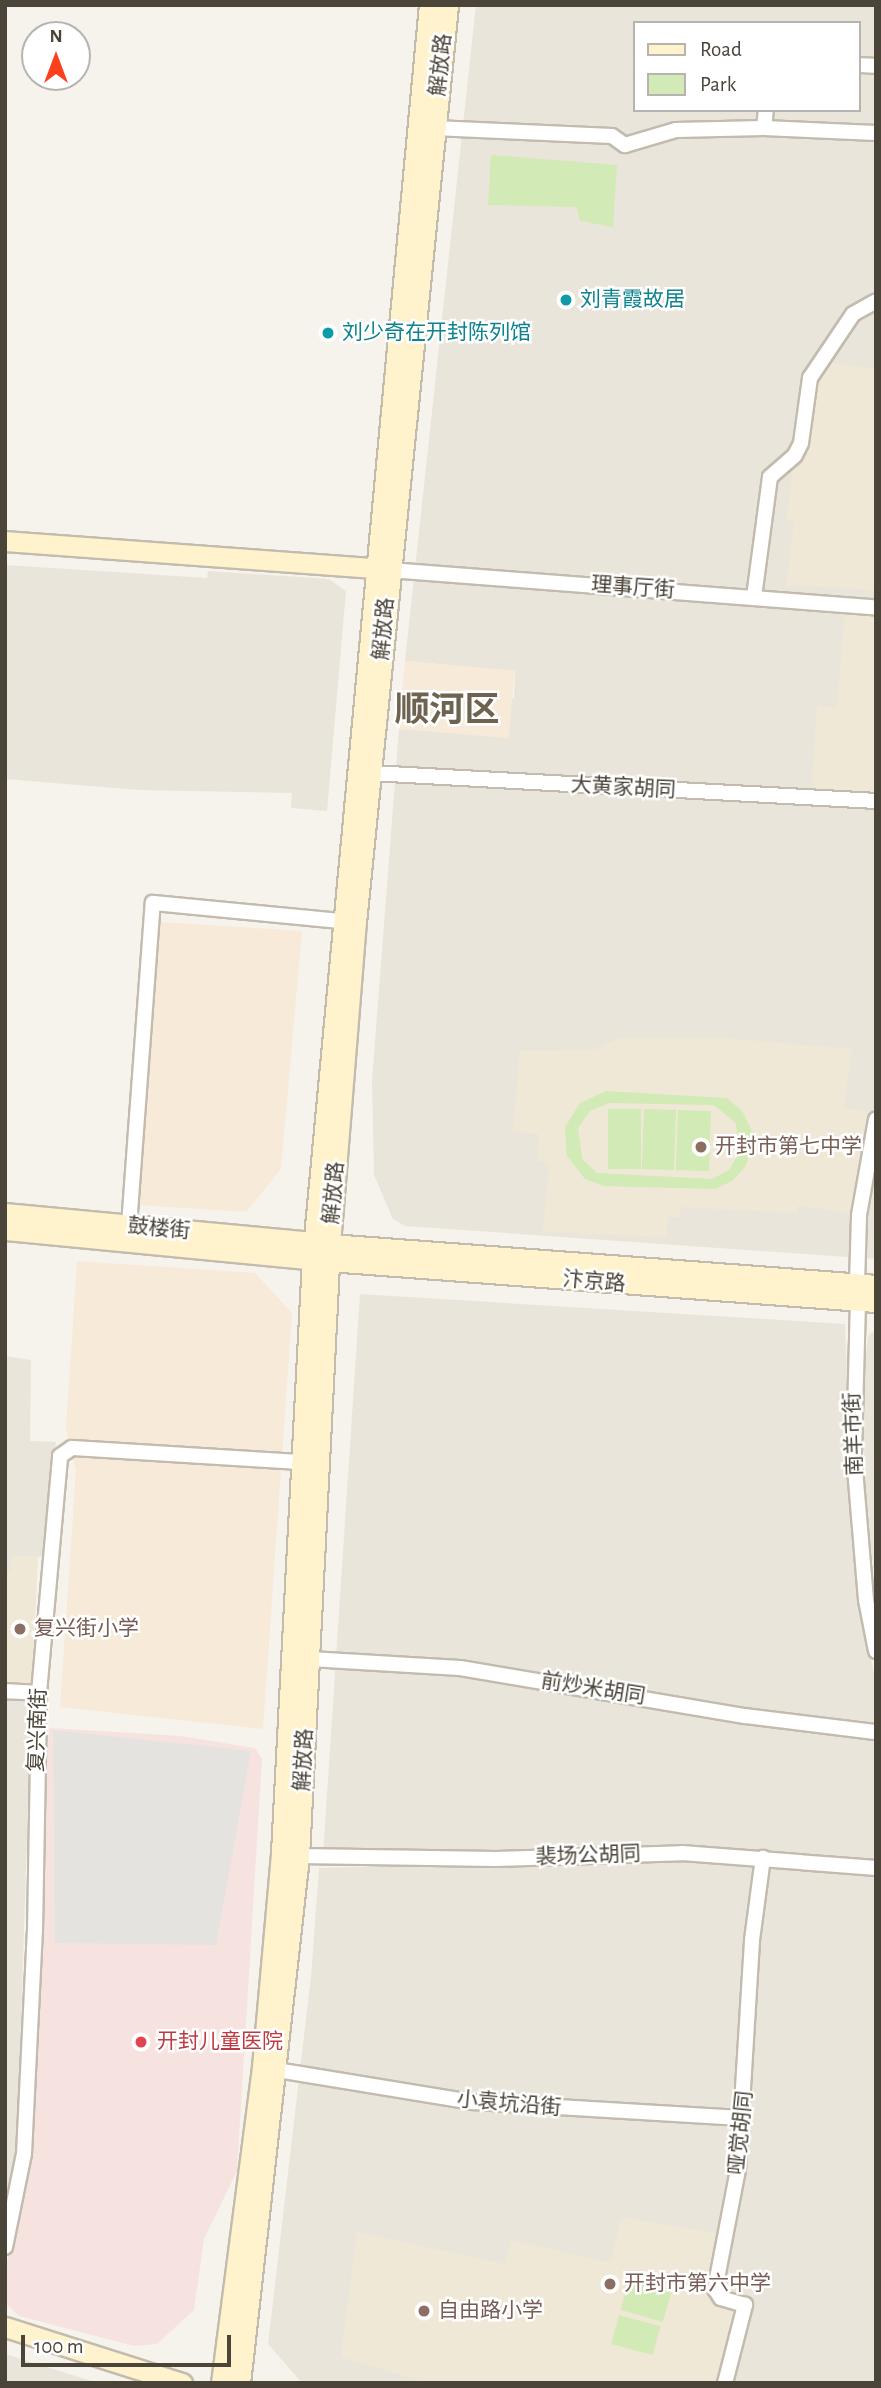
<!DOCTYPE html>
<html>
<head>
<meta charset="utf-8">
<style>
  body { margin:0 }
  #map { position:relative; width:881px; height:2388px; overflow:hidden; background:#f6f3ec; font-family:"Alegreya Sans","Noto Sans SC",sans-serif }
  div>[style] { position:absolute }
  .residential>* { inset:0; background:#eae5da }
  .commercial>* { inset:0; background:#f7ead8; transform-origin:0 0 }
  .education>* { inset:0; background:#efe8d6 }
  .medical>* { inset:0; background:#f6e3e0 }
  .green>* { inset:0; background:#d2eab5; transform-origin:0 0 }
  .parking>* { inset:0; background:#e5e3e0 }
  .roads { filter:drop-shadow(2px 0 #c2bbae) drop-shadow(-2px 0 #c2bbae) drop-shadow(0 2px #c2bbae) drop-shadow(0 -2px #c2bbae) }
  .street>* { height:14px; margin:-7px; padding:0 7px; transform-origin:7px; border-radius:7px; background:#fff }
  .secondary>* { height:19px; margin:-9.5px; padding:0 9.5px; transform-origin:9.5px; border-radius:9.5px; background:#fff3cd }
  .dots>* { width:19px; height:19px; translate:-50% -50%; box-sizing:border-box; border:4px solid #fff; border-radius:50% }
  span { translate:-50% -50%; white-space:nowrap; text-align:center; line-height:1.15; -webkit-text-stroke:5px #fff; paint-order:stroke }
  .street-label { font-size:21px; color:#4b4439 }
  .culture-label { font-size:21px; color:#0d838f }
  .left { translate:0 -50%; text-align:left }
  .education-label { font-size:21px; color:#785e54 }
  .health-label { font-size:21px; color:#be3a42 }
  .town-label { font-size:35px; color:#6e6250; font-weight:700 }
  .frame { position:absolute; inset:0; border:7px solid #4b4439; pointer-events:none }
  .legend { position:absolute; left:633px; top:21px; width:228px; height:91px; box-sizing:border-box; background:#fff; border:2px solid #b7b4b0; margin:0; padding:9px 12px; list-style:none; font-size:21px; color:#4b4439 }
  .legend li { display:flex; align-items:center; gap:14px; height:35px }
  .legend b { width:35px; border:2px solid #b7b4b0 }
  .north { position:absolute; left:21px; top:21px; width:70px; height:70px; box-sizing:border-box; background:#fff; border:2px solid #b7b4b0; border-radius:50%; rotate:0deg; font-size:19px; font-weight:700; line-height:28px; text-align:center; color:#4b4439 }
  .north::after { content:''; display:block; margin:auto; width:24px; height:32px; background:#fc3f1d; clip-path:polygon(50% 0,100% 100%,50% 72%,0 100%) }
  .scale { position:absolute; left:21px; top:2335px; width:210px; height:32px; box-sizing:border-box; border:4px solid #4b4439; border-top:0; padding-left:9px; font-size:21px; line-height:24px; white-space:nowrap; color:#4b4439; -webkit-text-stroke:5px #fff; paint-order:stroke }
</style>
</head>
<body>
<div id="map">
  <div class="residential">
    <div style="clip-path:polygon(evenodd,476px 5px,876px 5px,876px 1259px,405px 1226px,393px 1219px,374px 1175px,372px 1081px,399px 729px,504px 736px,507px 699px,514px 698px,515px 671px,405px 661px,476px 5px,634px 23px,858px 23px,858px 110px,634px 110px,634px 23px)"></div>
    <div style="clip-path:polygon(5px 565px,207px 578px,208px 571px,329px 579px,346px 591px,327px 811px,291px 808px,292px 793px,139px 790px,5px 779px)"></div>
    <div style="clip-path:polygon(360px 1294px,845px 1324px,850px 1467px,865px 1628px,876px 1684px,876px 1862px,734px 1849px,648px 1848px,323px 1855px)"></div>
    <div style="clip-path:polygon(876px 1329px,876px 1585px,865px 1505px,863px 1381px,868px 1336px)"></div>
    <div style="clip-path:polygon(5px 1356px,31px 1360px,30px 1441px,56px 1442px,42px 1557px,12px 1556px,11px 1572px,5px 1571px)"></div>
    <div style="clip-path:polygon(5px 1686px,32px 1687px,17px 2142px,5px 2207px)"></div>
    <div style="clip-path:polygon(653px 1859px,876px 1873px,876px 2383px,302px 2383px,268px 2344px,311px 1976px,319px 1868px)"></div>
    <div style="clip-path:polygon(5px 2354px,98px 2383px,5px 2383px)"></div>
  </div>
  <div class="commercial">
    <div style="left:405px;top:661px;width:110px;height:68px;rotate:5deg"></div>
    <div style="clip-path:polygon(160px 922px,302px 931px,281px 1169px,246px 1212px,138px 1205px,151px 945px)"></div>
    <div style="clip-path:polygon(77px 1261px,255px 1273px,292px 1313px,263px 1729px,60px 1707px,76px 1471px,66px 1429px)"></div>
  </div>
  <div class="education">
    <div style="clip-path:polygon(829px 363px,876px 369px,876px 590px,786px 585px,794px 521px,786px 520px,793px 467px,801px 467px,816px 373px)"></div>
    <div style="clip-path:polygon(845px 610px,876px 612px,876px 796px,811px 795px,817px 706px,837px 707px)"></div>
    <div style="clip-path:polygon(620px 1038px,723px 1038px,852px 1049px,844px 1108px,871px 1112px,853px 1214px,798px 1205px,797px 1213px,680px 1207px,680px 1217px,668px 1217px,666px 1237px,543px 1232px,549px 1162px,537px 1161px,539px 1134px,513px 1131px,520px 1051px,593px 1050px)"></div>
    <div style="clip-path:polygon(12px 1556px,38px 1557px,32px 1687px,5px 1686px,5px 1571px,11px 1571px)"></div>
    <div style="clip-path:polygon(621px 2217px,722px 2234px,709px 2303px,741px 2312px,722px 2383px,428px 2383px,341px 2357px,357px 2232px,505px 2264px,511px 2240px,611px 2263px)"></div>
  </div>
  <div class="medical">
    <div style="clip-path:polygon(49px 1728px,181px 1736px,255px 1748px,262px 1759px,237px 2171px,204px 2239px,194px 2310px,157px 2344px,134px 2346px,19px 2316px,5px 2303px,5px 2272px,30px 2152px,44px 1932px,44px 1799px)"></div>
  </div>
  <div class="green">
    <div style="clip-path:polygon(491px 155px,617px 165px,613px 227px,580px 221px,577px 207px,488px 205px)"></div>
    <div style="clip-path:polygon(evenodd,606px 1091px,727px 1098px,742px 1111px,751px 1129px,752px 1150px,745px 1167px,732px 1181px,715px 1189px,604px 1186px,585px 1179px,567px 1156px,565px 1127px,580px 1103px,606px 1091px,609px 1103px,714px 1105px,736px 1123px,739px 1153px,729px 1170px,712px 1179px,597px 1173px,582px 1159px,578px 1128px,590px 1111px,609px 1103px)"></div>
    <div style="left:608px;top:1109px;width:33px;height:60px"></div>
    <div style="left:644px;top:1109px;width:32px;height:60px;rotate:2deg"></div>
    <div style="left:678px;top:1110px;width:33px;height:60px;rotate:2deg"></div>
    <div style="left:629px;top:2280px;width:44px;height:31px;rotate:16deg"></div>
    <div style="left:619px;top:2315px;width:43px;height:30px;rotate:15deg"></div>
  </div>
  <div class="parking">
    <div style="clip-path:polygon(53px 1730px,251px 1751px,216px 1945px,55px 1943px)"></div>
  </div>
  <div class="roads">
    <div class="street">
      <div style="left:858px;top:65px;width:18px;rotate:3deg"></div>
      <div style="left:434px;top:128px;width:178px;rotate:2.6deg"></div>
      <div style="left:612px;top:136px;width:16px;rotate:35deg"></div>
      <div style="left:625px;top:145px;width:53px;rotate:-16.4deg"></div>
      <div style="left:676px;top:130px;width:88px;rotate:-1.3deg"></div>
      <div style="left:764px;top:128px;width:112px;rotate:2.6deg"></div>
      <div style="left:764px;top:128px;width:18px;rotate:-84deg"></div>
      <div style="left:390px;top:570px;width:487px;rotate:4.4deg"></div>
      <div style="left:754px;top:597px;width:121px;rotate:-82.4deg"></div>
      <div style="left:770px;top:477px;width:33px;rotate:-41deg"></div>
      <div style="left:795px;top:455px;width:13px;rotate:-63deg"></div>
      <div style="left:801px;top:443px;width:66px;rotate:-82.1deg"></div>
      <div style="left:810px;top:378px;width:77px;rotate:-56.1deg"></div>
      <div style="left:853px;top:314px;width:26px;rotate:-29deg"></div>
      <div style="left:371px;top:773px;width:506px;rotate:3.17deg"></div>
      <div style="left:129px;top:1226px;width:324px;rotate:-85.8deg"></div>
      <div style="left:153px;top:903px;width:189px;rotate:5.5deg"></div>
      <div style="left:857px;top:1284px;width:69px;rotate:-88.3deg"></div>
      <div style="left:859px;top:1215px;width:97px;rotate:-79.9deg"></div>
      <div style="left:858px;top:1301px;width:156px;rotate:91.5deg"></div>
      <div style="left:854px;top:1457px;width:144px;rotate:85.2deg"></div>
      <div style="left:866px;top:1600px;width:52px;rotate:78.9deg"></div>
      <div style="left:310px;top:1659px;width:150px;rotate:3.4deg"></div>
      <div style="left:460px;top:1668px;width:289px;rotate:9.6deg"></div>
      <div style="left:745px;top:1716px;width:132px;rotate:7deg"></div>
      <div style="left:5px;top:1691px;width:34px;rotate:3deg"></div>
      <div style="left:299px;top:1856px;width:197px;rotate:0.9deg"></div>
      <div style="left:496px;top:1859px;width:186px;rotate:-1.8deg"></div>
      <div style="left:682px;top:1853px;width:195px;rotate:4.4deg"></div>
      <div style="left:277px;top:2070px;width:199px;rotate:9.3deg"></div>
      <div style="left:473px;top:2102px;width:270px;rotate:3.4deg"></div>
      <div style="left:5px;top:2247px;width:95px;rotate:-78.5deg"></div>
      <div style="left:24px;top:2154px;width:223px;rotate:-87.2deg"></div>
      <div style="left:35px;top:1931px;width:238px;rotate:-89deg"></div>
      <div style="left:39px;top:1693px;width:238px;rotate:-84.9deg"></div>
      <div style="left:60px;top:1456px;width:14px;rotate:-34deg"></div>
      <div style="left:72px;top:1448px;width:229px;rotate:3.5deg"></div>
      <div style="left:725px;top:2383px;width:81px;rotate:-75.6deg"></div>
      <div style="left:745px;top:2305px;width:25px;rotate:-164deg"></div>
      <div style="left:721px;top:2298px;width:11px;rotate:-124deg"></div>
      <div style="left:715px;top:2289px;width:121px;rotate:-79.1deg"></div>
      <div style="left:738px;top:2170px;width:230px;rotate:-86.5deg"></div>
      <div style="left:752px;top:1940px;width:83px;rotate:-82.4deg"></div>
    </div>
    <div class="secondary">
      <div style="left:5px;top:541px;width:371px;rotate:4.2deg"></div>
      <div style="left:5px;top:1213px;width:326px;rotate:5.4deg"></div>
      <div style="left:330px;top:1244px;width:548px;rotate:4.29deg"></div>
      <div style="left:5px;top:1230px;width:325px;rotate:5.5deg"></div>
      <div style="left:329px;top:1261px;width:549px;rotate:4.29deg"></div>
      <div style="left:5px;top:2327px;width:186px;rotate:17.6deg"></div>
      <div style="left:221px;top:2383px;width:319px;rotate:-82.6deg"></div>
      <div style="left:262px;top:2067px;width:215px;rotate:-84.9deg"></div>
      <div style="left:281px;top:1853px;width:595px;rotate:-87.01deg"></div>
      <div style="left:312px;top:1259px;width:1259px;rotate:-84.67deg"></div>
      <div style="left:240px;top:2383px;width:530px;rotate:-83.61deg"></div>
      <div style="left:299px;top:1856px;width:613px;rotate:-87.1deg"></div>
      <div style="left:330px;top:1244px;width:323px;rotate:-85.4deg"></div>
      <div style="left:356px;top:922px;width:922px;rotate:-84.27deg"></div>
    </div>
  </div>
  <div class="dots">
    <div style="left:566px;top:300px;background:#0f9aa8"></div>
    <div style="left:328px;top:333px;background:#0f9aa8"></div>
    <div style="left:701px;top:1147px;background:#8d6e63"></div>
    <div style="left:20px;top:1629px;background:#8d6e63"></div>
    <div style="left:141px;top:2042px;background:#e0444e"></div>
    <div style="left:610px;top:2284px;background:#8d6e63"></div>
    <div style="left:424px;top:2311px;background:#8d6e63"></div>
  </div>
  <div class="street-label">
    <span style="left:441px;top:65px;rotate:-84deg">解放路</span>
    <span style="left:633px;top:588px;rotate:4deg">理事厅街</span>
    <span style="left:384px;top:629px;rotate:-85deg">解放路</span>
    <span style="left:623px;top:788px;rotate:3deg">大黄家胡同</span>
    <span style="left:334px;top:1193px;rotate:-85deg">解放路</span>
    <span style="left:159px;top:1229px;rotate:5deg">鼓楼街</span>
    <span style="left:594px;top:1282px;rotate:5deg">汴京路</span>
    <span style="left:854px;top:1434px;rotate:-92deg">南羊市街</span>
    <span style="left:593px;top:1689px;rotate:9deg">前炒米胡同</span>
    <span style="left:38px;top:1730px;rotate:-88deg">复兴南街</span>
    <span style="left:304px;top:1760px;rotate:-87deg">解放路</span>
    <span style="left:588px;top:1856px;rotate:-2deg">裴场公胡同</span>
    <span style="left:509px;top:2104px;rotate:5deg">小袁坑沿街</span>
    <span style="left:741px;top:2133px;rotate:-84deg">哑觉胡同</span>
  </div>
  <div class="culture-label">
    <span class="left" style="left:580px;top:300px">刘青霞故居</span>
    <span class="left" style="left:342px;top:333px">刘少奇在开封陈列馆</span>
  </div>
  <div class="education-label">
    <span class="left" style="left:715px;top:1147px">开封市第七中学</span>
    <span class="left" style="left:34px;top:1629px">复兴街小学</span>
    <span class="left" style="left:624px;top:2284px">开封市第六中学</span>
    <span class="left" style="left:438px;top:2311px">自由路小学</span>
  </div>
  <div class="health-label">
    <span class="left" style="left:157px;top:2042px">开封儿童医院</span>
  </div>
  <div class="town-label">
    <span style="left:447px;top:711px">顺河区</span>
  </div>
  <div class="frame"></div>
  <ul class="legend">
  <li><b style="height:9px;background:#fff3cd"></b>Road</li>
  <li><b style="height:19px;background:#d2eab5"></b>Park</li>
  </ul>
  <div class="north">N</div>
  <div class="scale">100 m</div>
</div>
</body>
</html>
